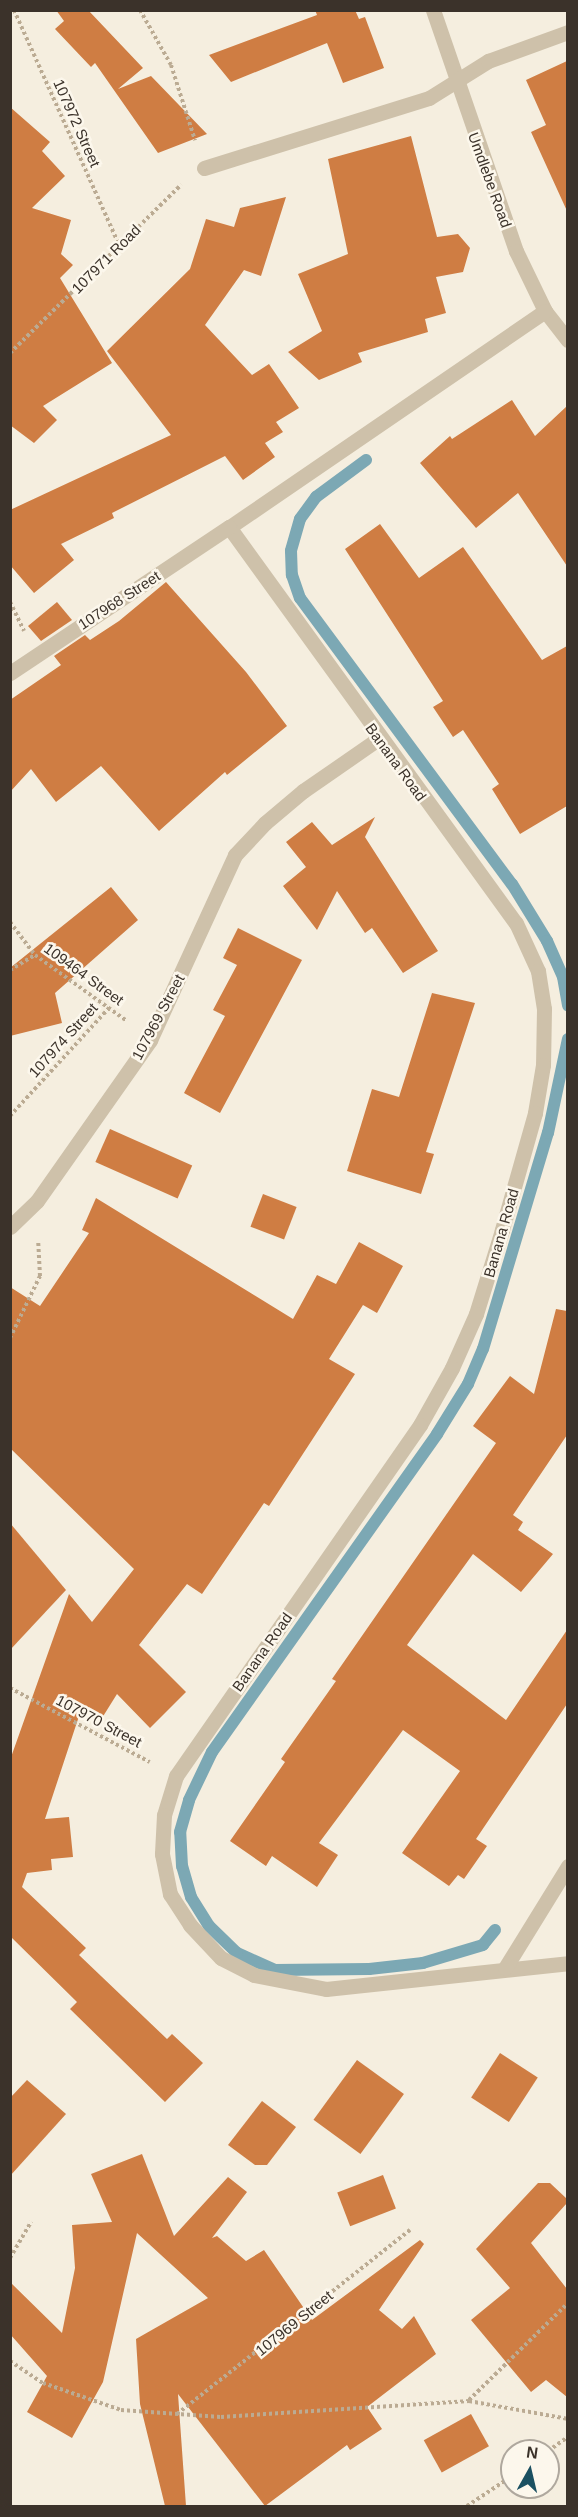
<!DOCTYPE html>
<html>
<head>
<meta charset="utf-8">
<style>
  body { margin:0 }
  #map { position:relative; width:578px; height:2517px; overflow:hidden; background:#f5eedf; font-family:Arial,sans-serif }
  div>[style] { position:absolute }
  .stream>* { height:12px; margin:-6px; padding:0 6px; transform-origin:6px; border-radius:6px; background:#7ca8b4 }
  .building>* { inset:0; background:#cf7d43; transform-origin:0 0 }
  .path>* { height:4px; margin-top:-2px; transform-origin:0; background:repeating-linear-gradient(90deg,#bbab93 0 3px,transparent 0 6px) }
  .street>* { height:15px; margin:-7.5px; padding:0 7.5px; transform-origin:7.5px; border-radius:7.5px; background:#cec1aa }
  span { translate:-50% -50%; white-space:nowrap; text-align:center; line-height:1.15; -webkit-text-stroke:5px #fcf7ec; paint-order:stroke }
  .street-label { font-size:15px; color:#3b322a }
  .frame { position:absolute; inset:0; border:12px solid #3b322a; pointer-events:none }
  .north { position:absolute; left:500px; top:2439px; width:60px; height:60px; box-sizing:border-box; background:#fcf7ec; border:2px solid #afa89e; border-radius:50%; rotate:8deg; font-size:16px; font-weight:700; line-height:24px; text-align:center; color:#3b322a }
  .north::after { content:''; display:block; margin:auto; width:21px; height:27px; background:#1b5061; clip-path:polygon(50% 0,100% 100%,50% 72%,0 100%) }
</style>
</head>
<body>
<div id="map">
  <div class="stream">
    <div style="left:366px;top:460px;width:62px;rotate:143.5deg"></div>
    <div style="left:316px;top:497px;width:27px;rotate:126deg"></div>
    <div style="left:300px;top:519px;width:33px;rotate:106deg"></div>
    <div style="left:291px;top:551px;width:24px;rotate:88deg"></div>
    <div style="left:292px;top:575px;width:24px;rotate:71deg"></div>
    <div style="left:300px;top:598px;width:356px;rotate:53.5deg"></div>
    <div style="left:512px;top:884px;width:67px;rotate:58.4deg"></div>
    <div style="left:547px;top:941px;width:39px;rotate:66deg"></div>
    <div style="left:563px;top:977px;width:29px;rotate:80deg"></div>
    <div style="left:495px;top:1930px;width:19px;rotate:129deg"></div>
    <div style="left:483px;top:1945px;width:63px;rotate:163.3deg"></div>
    <div style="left:423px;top:1963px;width:54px;rotate:173.7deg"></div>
    <div style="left:369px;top:1969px;width:94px;rotate:179.4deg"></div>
    <div style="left:275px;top:1970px;width:42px;rotate:-155.9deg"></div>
    <div style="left:237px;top:1953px;width:39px;rotate:-136deg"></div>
    <div style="left:209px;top:1926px;width:34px;rotate:-122deg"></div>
    <div style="left:191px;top:1897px;width:32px;rotate:-106deg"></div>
    <div style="left:182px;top:1866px;width:34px;rotate:-93deg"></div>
    <div style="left:180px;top:1832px;width:33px;rotate:-74deg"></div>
    <div style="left:189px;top:1800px;width:53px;rotate:-64.4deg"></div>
    <div style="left:212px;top:1752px;width:390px;rotate:-54.7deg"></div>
    <div style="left:437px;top:1434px;width:59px;rotate:-58.2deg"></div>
    <div style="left:468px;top:1384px;width:38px;rotate:-67deg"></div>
    <div style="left:483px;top:1349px;width:226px;rotate:-73.3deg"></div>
    <div style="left:548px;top:1133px;width:96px;rotate:-78deg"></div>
  </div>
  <div class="building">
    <div style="clip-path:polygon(56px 10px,88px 10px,143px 68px,118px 89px,151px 76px,207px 134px,158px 153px,95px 63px,91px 67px,55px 29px,64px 21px)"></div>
    <div style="clip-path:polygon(315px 10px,355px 10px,359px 19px,365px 17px,384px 68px,343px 83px,327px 43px,231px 82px,209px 55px,317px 15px)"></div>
    <div style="clip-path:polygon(567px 61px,567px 211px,531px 132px,546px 125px,526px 80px)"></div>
    <div style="clip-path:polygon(10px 107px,50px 142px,42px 151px,65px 176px,32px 208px,71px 220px,61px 254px,73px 265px,60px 278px,112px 363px,43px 406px,57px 420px,34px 443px,10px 425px)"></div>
    <div style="clip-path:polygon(411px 136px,437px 237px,458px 234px,470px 248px,463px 272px,436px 277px,446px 313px,425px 319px,428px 332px,358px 353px,362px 362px,319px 380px,288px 352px,322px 331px,298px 274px,348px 254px,328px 159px)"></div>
    <div style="clip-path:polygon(286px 197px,261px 276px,244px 270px,205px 325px,252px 375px,269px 364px,299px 408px,276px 422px,283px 432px,265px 443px,275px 457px,243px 480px,225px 456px,112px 513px,114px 518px,61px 544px,74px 560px,34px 593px,10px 565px,10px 510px,171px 435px,107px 351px,190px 269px,206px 219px,234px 227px,240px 208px)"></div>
    <div style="clip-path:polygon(512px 400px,535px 436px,567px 406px,567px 566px,518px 493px,476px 528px,420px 463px,450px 436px,452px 439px)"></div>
    <div style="clip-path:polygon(380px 524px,419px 578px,463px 547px,542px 660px,567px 646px,567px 806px,520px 834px,492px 789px,499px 784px,463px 730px,453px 737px,433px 707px,443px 701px,345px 549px)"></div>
    <div style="clip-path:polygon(166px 582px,246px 672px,287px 726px,227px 775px,225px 772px,159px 831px,101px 766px,56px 802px,31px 769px,10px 792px,10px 700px,61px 665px,54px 656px,85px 635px,90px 640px,119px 621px)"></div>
    <div style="clip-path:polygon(57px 602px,72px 620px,41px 641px,28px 626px)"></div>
    <div style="clip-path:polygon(375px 817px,365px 837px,438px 951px,403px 973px,372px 928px,365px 933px,337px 891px,317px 930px,283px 886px,306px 867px,286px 842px,312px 822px,332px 845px)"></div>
    <div style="clip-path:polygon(111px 887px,138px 920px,55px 993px,62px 1023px,10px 1036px,10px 968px)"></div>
    <div style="clip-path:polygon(238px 928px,302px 960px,220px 1113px,184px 1093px,225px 1016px,213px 1010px,237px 965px,223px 958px)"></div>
    <div style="clip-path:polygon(432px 993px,475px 1003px,426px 1152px,434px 1154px,421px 1194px,347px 1171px,372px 1089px,399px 1097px)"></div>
    <div style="left:110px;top:1129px;width:90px;height:36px;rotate:24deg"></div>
    <div style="left:263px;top:1194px;width:36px;height:35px;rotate:21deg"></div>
    <div style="clip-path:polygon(96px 1198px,293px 1319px,317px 1275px,336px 1284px,359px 1242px,403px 1266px,377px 1313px,363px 1305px,329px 1359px,355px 1374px,269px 1506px,264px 1503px,202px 1594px,187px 1584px,139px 1645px,186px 1692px,150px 1728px,117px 1694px,102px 1718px,82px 1707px,45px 1819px,69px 1817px,73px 1857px,51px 1859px,52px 1870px,27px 1873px,22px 1887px,86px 1948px,79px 1955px,167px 2039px,172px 2034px,203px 2063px,165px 2102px,70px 2009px,77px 2002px,10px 1936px,10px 1760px,69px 1594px,92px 1622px,134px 1569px,10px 1448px,10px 1287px,40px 1306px,89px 1233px,82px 1230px)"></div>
    <div style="clip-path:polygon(556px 1309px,567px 1311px,567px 1435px,513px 1515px,523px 1522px,518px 1530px,553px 1554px,521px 1592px,473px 1554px,407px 1645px,506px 1720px,567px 1630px,567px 1704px,476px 1839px,487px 1846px,464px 1879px,458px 1875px,449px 1886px,402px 1853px,460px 1771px,403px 1730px,319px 1843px,338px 1855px,317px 1887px,272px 1856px,266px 1866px,230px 1841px,285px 1762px,281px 1759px,336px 1681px,332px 1679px,496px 1443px,473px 1426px,510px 1376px,534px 1394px)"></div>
    <div style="clip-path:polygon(10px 1523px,66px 1590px,10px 1650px)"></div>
    <div style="left:500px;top:2053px;width:45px;height:53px;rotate:33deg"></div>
    <div style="left:357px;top:2060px;width:58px;height:74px;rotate:36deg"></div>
    <div style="clip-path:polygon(27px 2080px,66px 2114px,10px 2176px,10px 2098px)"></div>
    <div style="clip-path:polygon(262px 2101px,296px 2127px,267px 2165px,255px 2165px,228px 2145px)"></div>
    <div style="clip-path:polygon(142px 2154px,174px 2236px,228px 2177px,247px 2192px,212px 2238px,217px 2236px,246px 2261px,264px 2250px,312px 2320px,420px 2240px,424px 2244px,379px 2310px,402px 2329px,414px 2316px,436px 2354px,367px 2407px,382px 2429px,350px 2450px,347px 2445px,265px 2506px,178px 2394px,186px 2506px,165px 2506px,140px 2404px,136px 2339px,208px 2298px,137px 2233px,103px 2382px,72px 2438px,27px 2412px,47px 2376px,10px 2334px,10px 2282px,62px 2333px,75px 2268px,72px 2225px,112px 2222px,91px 2174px)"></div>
    <div style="left:383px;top:2175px;width:36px;height:49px;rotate:69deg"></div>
    <div style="clip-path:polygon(538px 2183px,550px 2183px,567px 2199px,567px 2203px,531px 2243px,567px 2289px,567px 2397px,546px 2380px,531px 2392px,471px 2320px,510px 2288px,476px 2249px)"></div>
    <div style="left:471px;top:2414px;width:37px;height:54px;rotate:61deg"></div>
  </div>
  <div class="path">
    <div style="left:14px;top:10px;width:257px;rotate:65.9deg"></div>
    <div style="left:140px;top:10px;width:63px;rotate:60.6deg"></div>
    <div style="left:171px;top:65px;width:79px;rotate:72.3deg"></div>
    <div style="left:10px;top:353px;width:240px;rotate:-44.5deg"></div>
    <div style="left:10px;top:602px;width:32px;rotate:64deg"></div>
    <div style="left:10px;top:922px;width:41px;rotate:52.9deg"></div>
    <div style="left:35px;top:955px;width:113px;rotate:35.7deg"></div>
    <div style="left:10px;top:970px;width:29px;rotate:-31deg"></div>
    <div style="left:10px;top:1116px;width:148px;rotate:-47.5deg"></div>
    <div style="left:10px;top:1338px;width:69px;rotate:-64.2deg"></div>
    <div style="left:40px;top:1276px;width:35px;rotate:-93deg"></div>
    <div style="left:10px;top:1688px;width:158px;rotate:27.9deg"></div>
    <div style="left:10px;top:2258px;width:42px;rotate:-59.7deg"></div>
    <div style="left:10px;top:2361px;width:40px;rotate:34deg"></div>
    <div style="left:43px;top:2383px;width:83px;rotate:19.1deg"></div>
    <div style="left:121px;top:2410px;width:100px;rotate:4deg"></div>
    <div style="left:221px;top:2417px;width:249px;rotate:-3.7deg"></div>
    <div style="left:469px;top:2401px;width:101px;rotate:10.3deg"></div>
    <div style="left:469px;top:2400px;width:139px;rotate:-44.4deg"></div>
    <div style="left:177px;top:2414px;width:297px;rotate:-38.3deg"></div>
    <div style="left:548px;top:2451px;width:24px;rotate:-35deg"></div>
    <div style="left:467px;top:2506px;width:54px;rotate:-33.7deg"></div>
  </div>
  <div class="street">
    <div style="left:433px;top:10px;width:255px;rotate:71deg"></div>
    <div style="left:516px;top:251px;width:67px;rotate:64.2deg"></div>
    <div style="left:545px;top:311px;width:37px;rotate:52deg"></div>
    <div style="left:204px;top:168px;width:236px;rotate:-17.3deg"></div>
    <div style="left:429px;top:98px;width:70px;rotate:-32.1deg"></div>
    <div style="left:488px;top:61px;width:85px;rotate:-19.9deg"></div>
    <div style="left:545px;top:311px;width:383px;rotate:145.6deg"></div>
    <div style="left:229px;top:527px;width:489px;rotate:54.1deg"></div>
    <div style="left:516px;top:923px;width:53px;rotate:65.4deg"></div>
    <div style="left:538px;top:971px;width:38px;rotate:81deg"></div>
    <div style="left:544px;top:1009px;width:56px;rotate:91deg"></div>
    <div style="left:543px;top:1065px;width:49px;rotate:99.5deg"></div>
    <div style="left:535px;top:1113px;width:122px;rotate:105.8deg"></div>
    <div style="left:502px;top:1230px;width:88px;rotate:107.2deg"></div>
    <div style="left:476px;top:1314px;width:59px;rotate:114deg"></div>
    <div style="left:452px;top:1368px;width:65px;rotate:119.3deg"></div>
    <div style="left:420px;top:1425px;width:427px;rotate:124.8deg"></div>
    <div style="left:176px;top:1776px;width:41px;rotate:107.1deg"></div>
    <div style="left:164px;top:1815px;width:39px;rotate:93deg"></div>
    <div style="left:162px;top:1854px;width:41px;rotate:78.7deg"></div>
    <div style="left:170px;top:1894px;width:37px;rotate:57deg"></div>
    <div style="left:190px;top:1925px;width:45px;rotate:46.8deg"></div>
    <div style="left:221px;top:1958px;width:37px;rotate:27deg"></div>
    <div style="left:254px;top:1975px;width:73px;rotate:11deg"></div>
    <div style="left:326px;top:1989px;width:243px;rotate:-6.1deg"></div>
    <div style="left:10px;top:673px;width:263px;rotate:-33.7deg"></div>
    <div style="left:10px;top:1227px;width:37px;rotate:-44deg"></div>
    <div style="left:37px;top:1201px;width:197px;rotate:-54.9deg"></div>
    <div style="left:150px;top:1040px;width:204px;rotate:-65.3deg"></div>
    <div style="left:235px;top:855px;width:44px;rotate:-46.8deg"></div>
    <div style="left:265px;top:823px;width:50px;rotate:-40.1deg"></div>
    <div style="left:303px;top:791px;width:91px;rotate:-34.7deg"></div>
    <div style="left:505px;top:1968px;width:120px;rotate:-58.3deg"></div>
  </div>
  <div class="street-label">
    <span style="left:77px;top:123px;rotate:66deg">107972 Street</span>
    <span style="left:490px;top:180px;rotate:70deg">Umdlebe Road</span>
    <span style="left:106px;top:259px;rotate:-45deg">107971 Road</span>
    <span style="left:119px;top:600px;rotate:-33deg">107968 Street</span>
    <span style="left:396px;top:762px;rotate:54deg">Banana Road</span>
    <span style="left:84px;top:974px;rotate:36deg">109464 Street</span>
    <span style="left:158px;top:1017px;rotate:-62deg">107969 Street</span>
    <span style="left:63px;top:1040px;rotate:-48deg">107974 Street</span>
    <span style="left:501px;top:1233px;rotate:-74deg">Banana Road</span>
    <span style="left:262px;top:1652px;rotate:-55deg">Banana Road</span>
    <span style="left:99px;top:1721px;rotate:28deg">107970 Street</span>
    <span style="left:294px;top:2323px;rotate:-39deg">107969 Street</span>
  </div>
  <div class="frame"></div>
  <div class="north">N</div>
</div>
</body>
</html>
